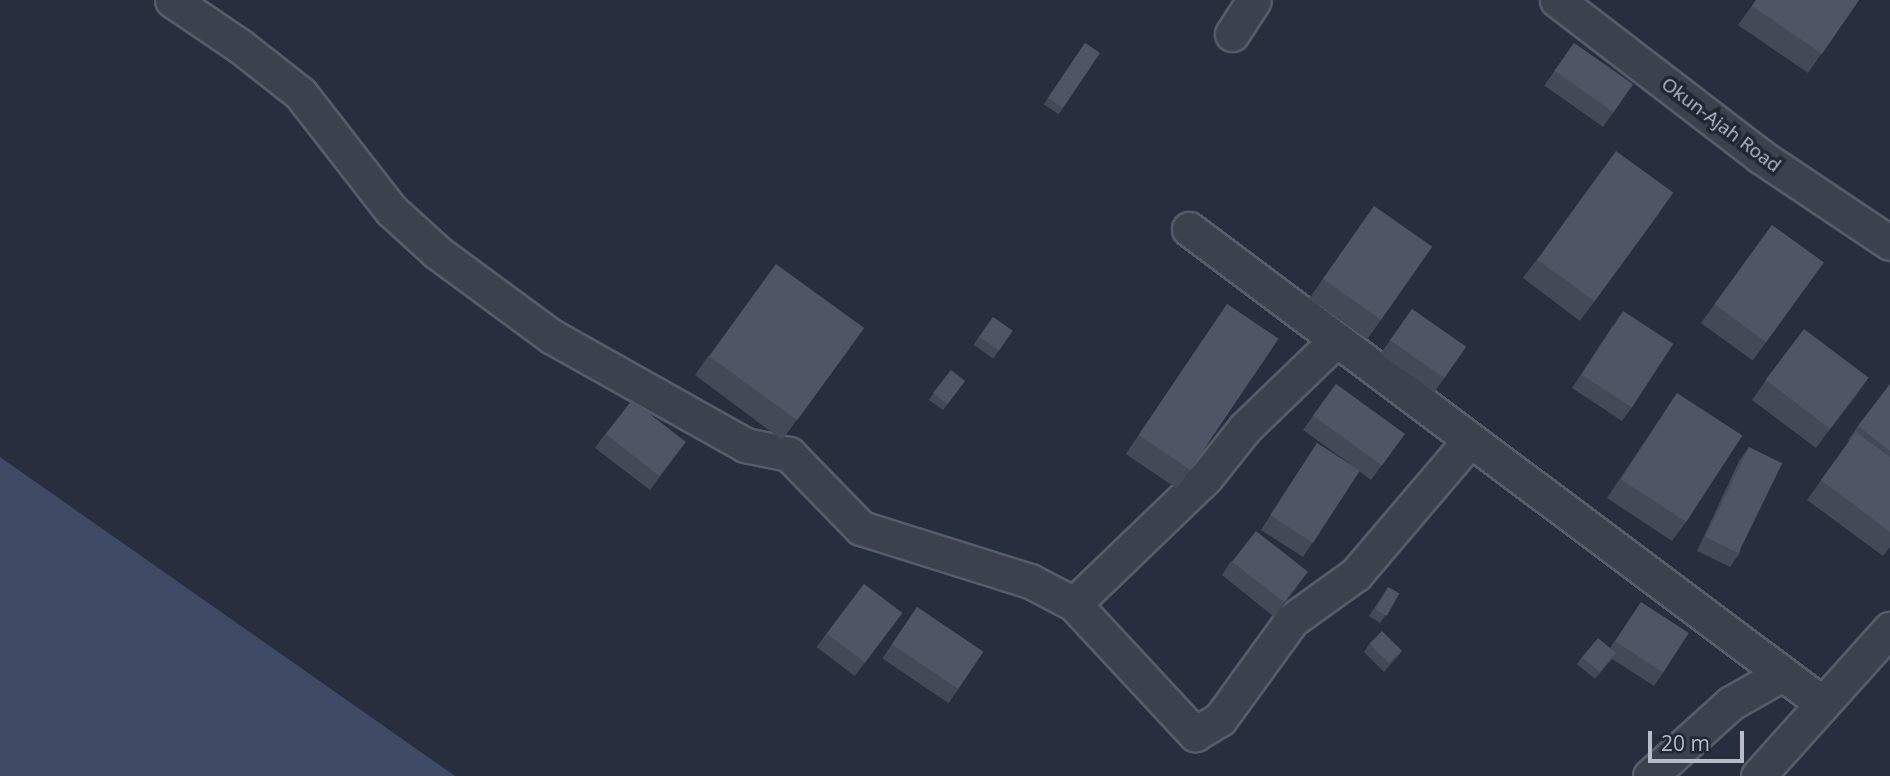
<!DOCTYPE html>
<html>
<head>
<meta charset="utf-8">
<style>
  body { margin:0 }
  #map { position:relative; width:1890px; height:776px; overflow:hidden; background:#272e3d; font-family:"Open Sans",sans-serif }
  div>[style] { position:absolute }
  .water>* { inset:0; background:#3f4b64 }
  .roads { filter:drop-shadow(2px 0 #565c68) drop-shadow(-2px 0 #565c68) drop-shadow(0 2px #565c68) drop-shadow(0 -2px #565c68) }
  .minor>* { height:33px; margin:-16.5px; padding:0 16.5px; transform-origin:16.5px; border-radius:16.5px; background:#3b414d }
  .wall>* { inset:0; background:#434957; transform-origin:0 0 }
  .shaded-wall>* { inset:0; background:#373c47 }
  .building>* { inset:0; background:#4e5565; transform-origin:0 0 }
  span { translate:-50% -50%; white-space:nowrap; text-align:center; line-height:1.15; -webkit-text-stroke:7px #202632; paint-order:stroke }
  .street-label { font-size:19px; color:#b7bcc8 }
  .scale { position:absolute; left:1648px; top:731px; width:96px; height:32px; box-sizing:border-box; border:4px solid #b7bcc8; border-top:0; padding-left:9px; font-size:21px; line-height:24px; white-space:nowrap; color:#b7bcc8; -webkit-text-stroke:5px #202632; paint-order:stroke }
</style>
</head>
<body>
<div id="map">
  <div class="water">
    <div style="clip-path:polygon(0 457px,455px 776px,0 776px)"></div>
  </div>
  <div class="roads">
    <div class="minor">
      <div style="left:172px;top:0;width:82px;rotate:34.1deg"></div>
      <div style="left:240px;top:46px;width:76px;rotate:38.1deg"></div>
      <div style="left:300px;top:93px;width:148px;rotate:52.1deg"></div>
      <div style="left:391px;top:210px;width:62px;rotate:42.4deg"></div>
      <div style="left:437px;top:252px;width:142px;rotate:36.4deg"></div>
      <div style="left:551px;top:336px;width:223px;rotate:29.3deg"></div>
      <div style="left:745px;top:445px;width:45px;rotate:11.6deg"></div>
      <div style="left:789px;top:454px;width:103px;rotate:45.8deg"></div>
      <div style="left:861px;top:528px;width:177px;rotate:17.4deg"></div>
      <div style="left:1030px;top:581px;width:50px;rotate:27.6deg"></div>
      <div style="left:1074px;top:604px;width:178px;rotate:47.1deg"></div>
      <div style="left:1195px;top:734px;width:29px;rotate:-31deg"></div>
      <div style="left:1220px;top:719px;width:122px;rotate:-54deg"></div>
      <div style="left:1292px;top:620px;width:79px;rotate:-35.7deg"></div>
      <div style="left:1356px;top:574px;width:176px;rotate:-49.6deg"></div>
      <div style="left:1557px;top:0;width:256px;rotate:37.5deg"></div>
      <div style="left:1760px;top:156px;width:156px;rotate:33.8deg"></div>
      <div style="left:1232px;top:34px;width:40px;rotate:-57.1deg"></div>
      <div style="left:1189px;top:229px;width:791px;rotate:36.83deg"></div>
      <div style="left:1074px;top:604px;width:183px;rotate:-43.9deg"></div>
      <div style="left:1206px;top:477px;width:63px;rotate:-51.5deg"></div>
      <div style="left:1245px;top:428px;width:127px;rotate:-44deg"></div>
      <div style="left:1650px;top:776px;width:109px;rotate:-42deg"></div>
      <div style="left:1731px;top:703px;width:59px;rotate:-29.6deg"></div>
      <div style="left:1758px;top:776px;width:198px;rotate:-48.1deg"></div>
    </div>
  </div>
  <div class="wall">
    <div style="clip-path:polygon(1756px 0,1859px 0,1808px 73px,1738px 25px)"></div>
    <div style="left:1085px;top:43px;width:18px;height:74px;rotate:34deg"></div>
    <div style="left:1574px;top:43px;width:72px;height:52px;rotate:35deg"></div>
    <div style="left:1374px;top:206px;width:71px;height:113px;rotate:35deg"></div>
    <div style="clip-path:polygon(1660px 212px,1580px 321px,1523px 278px,1537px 259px)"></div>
    <div style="left:1772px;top:225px;width:64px;height:121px;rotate:36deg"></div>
    <div style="left:1227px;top:304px;width:62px;height:181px;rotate:34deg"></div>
    <div style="left:1412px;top:309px;width:66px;height:55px;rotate:35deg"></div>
    <div style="left:993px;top:317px;width:24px;height:34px;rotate:35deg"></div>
    <div style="clip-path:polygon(1613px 325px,1632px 407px,1622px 421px,1572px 388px)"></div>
    <div style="clip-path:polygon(850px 348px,782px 440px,695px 375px,708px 356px)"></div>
    <div style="clip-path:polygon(1868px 378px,1816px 448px,1752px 400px,1766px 380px)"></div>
    <div style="clip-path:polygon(965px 381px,943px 410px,929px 400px,934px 393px)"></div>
    <div style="clip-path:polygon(1336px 384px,1405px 434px,1371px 480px,1359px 471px,1303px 557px,1261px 530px,1317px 443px,1353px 466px,1303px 430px)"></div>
    <div style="clip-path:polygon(1890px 384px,1890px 547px,1883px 556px,1807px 500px,1849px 441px,1848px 440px,1858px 426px)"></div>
    <div style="clip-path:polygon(1677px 393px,1686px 522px,1672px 541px,1607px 498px)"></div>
    <div style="clip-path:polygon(605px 434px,686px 442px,650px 490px,595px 448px)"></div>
    <div style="clip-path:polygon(1749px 447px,1740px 553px,1730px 567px,1697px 551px,1739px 461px)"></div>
    <div style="clip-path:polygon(1231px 561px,1298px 586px,1274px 617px,1222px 575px)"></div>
    <div style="left:864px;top:584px;width:48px;height:79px;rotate:37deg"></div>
    <div style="clip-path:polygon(1388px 587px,1385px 616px,1380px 623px,1369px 616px)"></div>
    <div style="clip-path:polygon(1641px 602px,1663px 673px,1654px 686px,1612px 659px,1595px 679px,1577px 664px,1582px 657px,1610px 648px)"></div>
    <div style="left:917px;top:607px;width:80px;height:62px;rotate:34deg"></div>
    <div style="clip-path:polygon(1369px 644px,1402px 651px,1397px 658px,1384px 672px,1364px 652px)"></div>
  </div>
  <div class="shaded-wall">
    <div style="clip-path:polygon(1868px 378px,1855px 398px,1816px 448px,1830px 429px)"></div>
    <div style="clip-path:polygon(1308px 572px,1298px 586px,1274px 617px,1284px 603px)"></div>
    <div style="clip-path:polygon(1402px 651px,1397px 658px,1384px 672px,1389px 665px)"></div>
  </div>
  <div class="building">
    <div style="clip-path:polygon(1756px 0,1859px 0,1822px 54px,1752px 6px)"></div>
    <div style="left:1085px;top:43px;width:18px;height:66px;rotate:34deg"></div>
    <div style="left:1574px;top:43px;width:72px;height:34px;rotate:35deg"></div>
    <div style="left:1616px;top:151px;width:71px;height:134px;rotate:36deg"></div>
    <div style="left:1374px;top:206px;width:71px;height:89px;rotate:35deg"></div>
    <div style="left:1772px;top:225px;width:64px;height:98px;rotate:36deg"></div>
    <div style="left:776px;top:264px;width:109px;height:114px;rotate:36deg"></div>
    <div style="left:1227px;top:304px;width:62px;height:158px;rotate:34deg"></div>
    <div style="left:1412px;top:309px;width:66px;height:38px;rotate:35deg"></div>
    <div style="left:1623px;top:311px;width:60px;height:76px;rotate:33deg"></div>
    <div style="left:993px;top:317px;width:24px;height:24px;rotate:35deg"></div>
    <div style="left:1804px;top:329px;width:81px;height:64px;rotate:37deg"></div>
    <div style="left:951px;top:370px;width:18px;height:29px;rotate:38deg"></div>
    <div style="left:1336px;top:384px;width:85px;height:39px;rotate:36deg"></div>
    <div style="clip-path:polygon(1890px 384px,1890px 451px,1858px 426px)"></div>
    <div style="left:1677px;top:393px;width:78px;height:103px;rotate:33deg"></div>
    <div style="left:632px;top:400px;width:68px;height:43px;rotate:38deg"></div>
    <div style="clip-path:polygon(1856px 432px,1890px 457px,1890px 532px,1821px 480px)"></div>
    <div style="left:1317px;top:443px;width:51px;height:86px;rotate:33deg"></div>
    <div style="left:1749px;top:447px;width:37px;height:100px;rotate:26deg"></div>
    <div style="left:1256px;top:531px;width:66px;height:39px;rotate:38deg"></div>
    <div style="left:864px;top:584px;width:48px;height:62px;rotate:37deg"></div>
    <div style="left:1388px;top:587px;width:13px;height:26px;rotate:29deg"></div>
    <div style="left:1641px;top:602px;width:57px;height:47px;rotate:33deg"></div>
    <div style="left:917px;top:607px;width:80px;height:45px;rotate:34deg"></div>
    <div style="left:1382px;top:631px;width:28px;height:18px;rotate:45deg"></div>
    <div style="left:1598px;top:638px;width:23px;height:25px;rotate:40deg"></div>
  </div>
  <div class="street-label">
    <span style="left:1721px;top:125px;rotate:37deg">Okun-Ajah Road</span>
  </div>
  <div class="scale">20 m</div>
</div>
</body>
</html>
